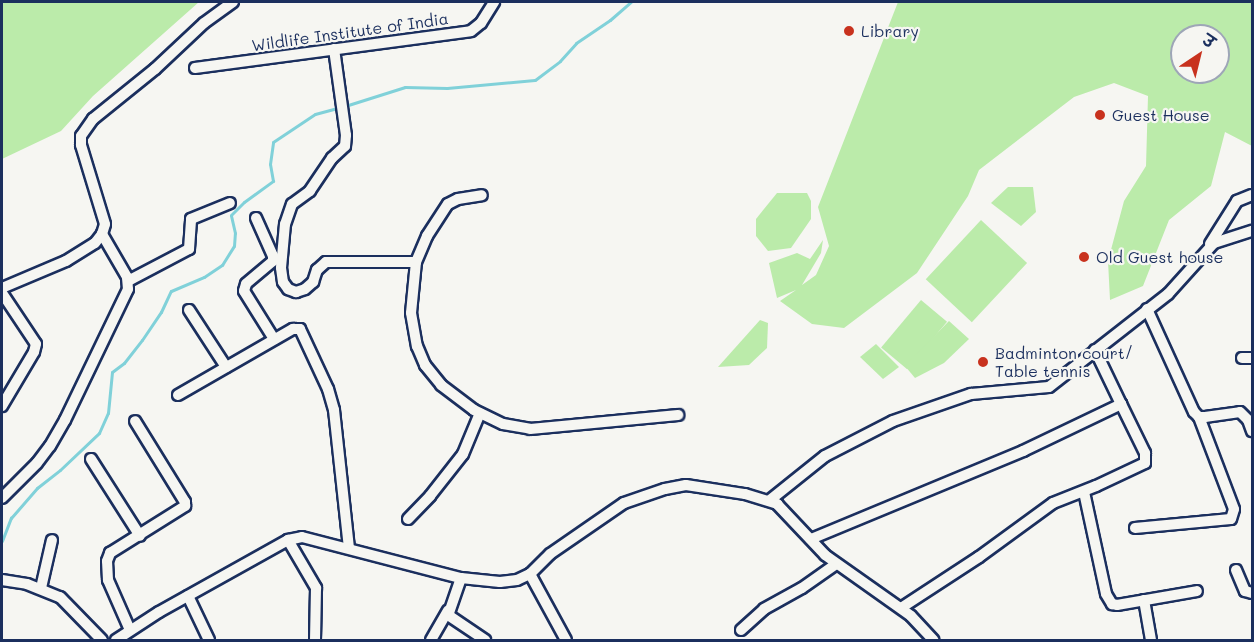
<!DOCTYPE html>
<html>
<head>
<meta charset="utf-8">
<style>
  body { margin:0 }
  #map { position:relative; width:1254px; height:642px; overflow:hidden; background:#f6f6f2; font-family:Mali,"Playpen Sans Deva",sans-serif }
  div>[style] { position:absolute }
  .green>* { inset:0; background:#bbebaa; transform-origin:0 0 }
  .stream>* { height:3px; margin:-1.5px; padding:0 1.5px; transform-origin:1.5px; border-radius:1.5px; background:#80d1d9 }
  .roads { filter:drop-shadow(2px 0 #1b2f5e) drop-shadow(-2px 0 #1b2f5e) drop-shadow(0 2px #1b2f5e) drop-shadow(0 -2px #1b2f5e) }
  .minor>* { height:10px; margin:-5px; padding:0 5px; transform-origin:5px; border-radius:5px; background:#f6f6f2 }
  .dots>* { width:16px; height:16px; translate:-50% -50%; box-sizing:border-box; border:3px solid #f6f6f2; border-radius:50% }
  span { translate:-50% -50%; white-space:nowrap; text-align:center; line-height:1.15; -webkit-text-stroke:4.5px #f6f6f2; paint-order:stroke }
  .poi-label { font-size:16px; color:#1b2f5e }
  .left { translate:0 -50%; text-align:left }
  .street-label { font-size:16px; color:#1b2f5e }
  .frame { position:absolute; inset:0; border:3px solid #1b2f5e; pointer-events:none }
  .north { position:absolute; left:1170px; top:24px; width:60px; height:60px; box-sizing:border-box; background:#f6f6f2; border:2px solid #9ea6b7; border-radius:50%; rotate:35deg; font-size:16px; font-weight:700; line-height:24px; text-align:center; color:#1b2f5e }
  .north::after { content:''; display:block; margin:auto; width:21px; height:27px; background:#c8321e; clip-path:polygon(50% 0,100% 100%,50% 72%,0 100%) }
</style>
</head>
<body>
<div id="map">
  <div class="green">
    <div style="clip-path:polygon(2px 2px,199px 2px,93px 96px,61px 131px,2px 159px)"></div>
    <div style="clip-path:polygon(evenodd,898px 2px,1252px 2px,1252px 146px,1225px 132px,1211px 186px,1169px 220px,1143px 286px,1110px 300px,1108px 261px,1124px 201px,1146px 166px,1148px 96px,1114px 83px,1074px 97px,979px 170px,968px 196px,917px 273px,844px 328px,812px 324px,780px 301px,796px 290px,777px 298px,769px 263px,797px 253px,810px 259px,823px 240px,821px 253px,802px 285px,816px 275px,829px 246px,818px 207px,898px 2px,1182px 36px,1218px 36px,1218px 72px,1182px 72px,1182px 36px)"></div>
    <div style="clip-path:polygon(1008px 187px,1033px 187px,1036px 212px,1021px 226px,991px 203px)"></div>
    <div style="clip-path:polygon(777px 193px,807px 193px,811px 201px,811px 219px,791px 248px,768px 251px,756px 236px,756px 219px)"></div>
    <div style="left:981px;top:220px;width:63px;height:81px;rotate:43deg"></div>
    <div style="left:921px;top:300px;width:34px;height:62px;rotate:40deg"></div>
    <div style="clip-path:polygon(760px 320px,768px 323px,767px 348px,749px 365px,718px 367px)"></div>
    <div style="clip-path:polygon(949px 321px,969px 339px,944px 363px,915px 378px,905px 366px)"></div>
    <div style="clip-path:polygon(876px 344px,899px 367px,883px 379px,860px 357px)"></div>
  </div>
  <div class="stream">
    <div style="left:345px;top:106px;width:63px;rotate:-17.6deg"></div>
    <div style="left:405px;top:87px;width:42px;rotate:1.4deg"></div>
    <div style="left:447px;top:88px;width:88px;rotate:-5.2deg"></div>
    <div style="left:535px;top:80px;width:31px;rotate:-37deg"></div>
    <div style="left:560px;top:61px;width:24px;rotate:-48deg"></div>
    <div style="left:576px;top:43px;width:41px;rotate:-34.1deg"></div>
    <div style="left:610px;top:20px;width:28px;rotate:-41deg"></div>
    <div style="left:2px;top:541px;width:25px;rotate:-69deg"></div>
    <div style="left:11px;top:518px;width:40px;rotate:-49deg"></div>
    <div style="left:37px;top:488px;width:29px;rotate:-38deg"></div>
    <div style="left:60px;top:470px;width:54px;rotate:-43.5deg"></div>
    <div style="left:99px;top:433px;width:22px;rotate:-66deg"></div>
    <div style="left:108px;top:413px;width:41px;rotate:-84.4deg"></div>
    <div style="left:112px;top:372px;width:15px;rotate:-37deg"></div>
    <div style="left:124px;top:363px;width:29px;rotate:-52deg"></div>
    <div style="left:142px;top:340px;width:34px;rotate:-56deg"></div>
    <div style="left:161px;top:312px;width:23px;rotate:-65deg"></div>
    <div style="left:171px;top:291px;width:36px;rotate:-23deg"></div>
    <div style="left:204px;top:277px;width:22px;rotate:-34deg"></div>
    <div style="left:222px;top:265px;width:22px;rotate:-58deg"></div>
    <div style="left:234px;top:246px;width:13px;rotate:-86deg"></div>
    <div style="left:235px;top:233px;width:18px;rotate:-103deg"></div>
    <div style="left:231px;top:215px;width:18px;rotate:-45deg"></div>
    <div style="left:244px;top:202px;width:36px;rotate:-36deg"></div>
    <div style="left:273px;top:181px;width:17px;rotate:-100deg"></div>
    <div style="left:270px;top:164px;width:22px;rotate:-82deg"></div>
    <div style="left:273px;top:142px;width:50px;rotate:-33.7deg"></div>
    <div style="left:315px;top:114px;width:24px;rotate:-15deg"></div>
  </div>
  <div class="roads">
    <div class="minor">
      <div style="left:334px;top:49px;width:87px;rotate:82.1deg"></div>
      <div style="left:346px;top:135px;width:11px;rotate:95deg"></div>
      <div style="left:345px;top:146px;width:18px;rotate:137deg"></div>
      <div style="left:332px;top:158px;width:40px;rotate:124deg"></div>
      <div style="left:310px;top:191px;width:22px;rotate:144deg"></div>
      <div style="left:292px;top:204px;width:21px;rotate:109deg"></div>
      <div style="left:285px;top:224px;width:44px;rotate:95.2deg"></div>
      <div style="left:281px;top:268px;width:14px;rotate:82deg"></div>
      <div style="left:283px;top:282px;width:9px;rotate:54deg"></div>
      <div style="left:288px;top:289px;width:9px;rotate:21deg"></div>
      <div style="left:296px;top:292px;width:9px;rotate:-18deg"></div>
      <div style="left:305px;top:289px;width:11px;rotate:-41deg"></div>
      <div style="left:313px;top:282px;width:13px;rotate:-72deg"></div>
      <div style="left:317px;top:270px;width:12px;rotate:-42deg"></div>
      <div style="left:326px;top:262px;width:90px"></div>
      <div style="left:416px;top:262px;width:51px;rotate:95.6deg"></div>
      <div style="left:411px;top:313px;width:34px;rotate:80deg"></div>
      <div style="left:417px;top:346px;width:21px;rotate:67deg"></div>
      <div style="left:425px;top:365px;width:26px;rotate:51deg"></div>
      <div style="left:441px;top:385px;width:41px;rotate:37.1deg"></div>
      <div style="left:474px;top:410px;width:32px;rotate:26deg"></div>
      <div style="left:503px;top:424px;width:27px;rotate:10deg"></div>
      <div style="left:530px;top:429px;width:149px;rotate:-5.4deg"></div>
      <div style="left:195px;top:68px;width:278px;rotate:-7.6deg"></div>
      <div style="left:471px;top:31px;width:13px;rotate:-39deg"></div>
      <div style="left:481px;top:23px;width:25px;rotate:-58deg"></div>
      <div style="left:256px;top:218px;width:42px;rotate:65.9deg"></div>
      <div style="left:273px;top:256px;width:5px;rotate:90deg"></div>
      <div style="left:273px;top:261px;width:35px;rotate:140deg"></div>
      <div style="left:246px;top:284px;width:7px;rotate:106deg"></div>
      <div style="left:244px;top:291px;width:57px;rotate:58deg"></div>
      <div style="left:1210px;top:244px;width:51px;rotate:-57.9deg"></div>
      <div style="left:1237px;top:201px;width:16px;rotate:-22deg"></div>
      <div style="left:416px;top:262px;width:28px;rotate:-67deg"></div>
      <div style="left:427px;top:236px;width:38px;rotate:-57deg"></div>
      <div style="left:448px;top:204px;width:11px;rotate:-27deg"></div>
      <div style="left:458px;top:199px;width:24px;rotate:-9deg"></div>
      <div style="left:128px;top:281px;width:69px;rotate:-27.7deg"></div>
      <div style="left:189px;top:249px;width:30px;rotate:-86deg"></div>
      <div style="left:191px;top:219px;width:42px;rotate:-22.3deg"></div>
      <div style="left:2px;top:288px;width:69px;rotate:-22.9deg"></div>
      <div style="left:66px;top:261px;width:34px;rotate:-32deg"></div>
      <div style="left:95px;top:243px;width:11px;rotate:-52deg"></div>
      <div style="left:102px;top:234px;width:10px;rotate:-73deg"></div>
      <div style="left:105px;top:224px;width:83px;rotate:-106.9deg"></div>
      <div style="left:81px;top:145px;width:9px;rotate:-90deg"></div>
      <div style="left:81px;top:136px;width:21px;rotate:-55deg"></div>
      <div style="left:93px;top:119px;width:80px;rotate:-38.9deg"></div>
      <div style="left:155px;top:69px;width:67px;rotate:-43.2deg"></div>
      <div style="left:204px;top:23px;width:36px;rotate:-36deg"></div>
      <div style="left:2px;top:293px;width:61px;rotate:56.3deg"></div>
      <div style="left:36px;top:344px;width:8px;rotate:104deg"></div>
      <div style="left:34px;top:352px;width:63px;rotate:120.7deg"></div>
      <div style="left:1147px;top:309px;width:113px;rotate:65.5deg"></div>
      <div style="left:1194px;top:412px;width:7px;rotate:45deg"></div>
      <div style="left:1199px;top:417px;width:6px"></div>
      <div style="left:1205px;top:417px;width:35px;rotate:-8deg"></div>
      <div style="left:1240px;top:412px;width:11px;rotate:45deg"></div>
      <div style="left:1248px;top:420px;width:12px;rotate:70deg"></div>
      <div style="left:189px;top:310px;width:68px;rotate:57deg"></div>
      <div style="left:1095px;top:350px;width:60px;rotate:64.3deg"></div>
      <div style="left:1242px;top:358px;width:10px"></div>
      <div style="left:178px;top:395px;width:133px;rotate:-29.9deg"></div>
      <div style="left:293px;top:329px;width:7px"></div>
      <div style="left:300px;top:329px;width:66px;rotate:65deg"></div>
      <div style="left:328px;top:389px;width:22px;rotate:74deg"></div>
      <div style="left:334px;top:410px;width:139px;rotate:83.8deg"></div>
      <div style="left:91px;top:459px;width:91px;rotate:57.5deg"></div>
      <div style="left:1084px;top:492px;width:104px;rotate:77.8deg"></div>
      <div style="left:1106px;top:594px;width:12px;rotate:59deg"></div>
      <div style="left:1112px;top:604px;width:5px;rotate:11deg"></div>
      <div style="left:1117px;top:605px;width:81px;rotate:-9.9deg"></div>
      <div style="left:2px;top:498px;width:49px;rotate:-45deg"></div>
      <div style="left:37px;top:463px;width:21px;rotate:-53deg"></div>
      <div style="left:50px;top:446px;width:30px;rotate:-60deg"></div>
      <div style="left:65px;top:420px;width:145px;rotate:-64.3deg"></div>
      <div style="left:128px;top:289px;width:12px;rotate:-95deg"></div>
      <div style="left:127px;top:277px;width:50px;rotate:-120.2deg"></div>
      <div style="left:770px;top:500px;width:70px;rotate:-38.7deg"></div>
      <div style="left:825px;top:456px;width:76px;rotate:-27.2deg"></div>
      <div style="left:893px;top:421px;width:83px;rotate:-19.1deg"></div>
      <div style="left:971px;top:394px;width:78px;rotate:-5.1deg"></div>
      <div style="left:1049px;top:387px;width:151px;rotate:-38deg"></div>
      <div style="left:1168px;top:294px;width:69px;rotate:-48deg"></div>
      <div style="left:1214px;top:243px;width:40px;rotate:-18deg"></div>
      <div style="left:408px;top:519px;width:32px;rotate:-46deg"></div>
      <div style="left:430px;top:496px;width:53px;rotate:-51.8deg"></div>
      <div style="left:463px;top:454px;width:44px;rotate:-67.5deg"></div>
      <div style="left:1135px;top:528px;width:96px;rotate:-5.4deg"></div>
      <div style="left:1231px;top:519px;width:10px;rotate:-73deg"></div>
      <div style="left:1234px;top:509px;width:98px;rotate:-110.8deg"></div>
      <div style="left:811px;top:539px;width:230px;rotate:-22.5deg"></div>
      <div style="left:1023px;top:451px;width:109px;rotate:-25.6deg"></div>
      <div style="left:1121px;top:404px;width:55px;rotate:63.9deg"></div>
      <div style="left:1145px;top:453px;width:10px;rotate:90deg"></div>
      <div style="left:1145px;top:463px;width:54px;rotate:154.9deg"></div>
      <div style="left:1096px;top:486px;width:46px;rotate:158.4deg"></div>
      <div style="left:1053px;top:503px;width:92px;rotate:143.9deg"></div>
      <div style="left:979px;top:557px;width:93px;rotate:146.8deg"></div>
      <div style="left:288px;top:540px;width:56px;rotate:59.7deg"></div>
      <div style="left:316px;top:588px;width:52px;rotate:91.1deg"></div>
      <div style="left:1236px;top:570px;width:23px;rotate:67deg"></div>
      <div style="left:1245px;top:591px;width:7px;rotate:16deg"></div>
      <div style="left:530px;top:574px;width:75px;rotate:61.4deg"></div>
      <div style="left:461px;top:578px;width:39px;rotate:109deg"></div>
      <div style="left:448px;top:615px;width:45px;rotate:34deg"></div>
      <div style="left:2px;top:580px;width:25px;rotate:9deg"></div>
      <div style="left:27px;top:584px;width:35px;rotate:22deg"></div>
      <div style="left:60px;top:597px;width:60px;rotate:45.7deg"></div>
      <div style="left:41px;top:588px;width:49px;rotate:-77.1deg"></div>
      <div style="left:188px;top:596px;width:49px;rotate:64.5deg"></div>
      <div style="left:1144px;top:600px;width:41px;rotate:80.1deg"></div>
      <div style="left:130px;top:630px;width:55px;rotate:-113.7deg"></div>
      <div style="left:108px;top:580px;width:19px;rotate:-93deg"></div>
      <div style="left:107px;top:561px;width:9px;rotate:-69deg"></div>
      <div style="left:110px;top:553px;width:89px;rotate:-32.1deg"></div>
      <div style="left:185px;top:506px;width:4px;rotate:-90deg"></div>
      <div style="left:185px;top:502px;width:95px;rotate:-121.7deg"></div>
      <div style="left:741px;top:630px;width:31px;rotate:-42deg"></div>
      <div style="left:764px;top:609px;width:43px;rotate:-28.9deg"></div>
      <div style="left:802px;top:588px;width:42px;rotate:-35.2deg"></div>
      <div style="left:116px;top:640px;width:51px;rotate:-33.1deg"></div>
      <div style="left:159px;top:612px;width:148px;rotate:-29.2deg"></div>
      <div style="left:288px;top:540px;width:14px;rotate:-12deg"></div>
      <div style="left:302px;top:537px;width:164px;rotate:14.5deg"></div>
      <div style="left:461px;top:578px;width:39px;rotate:6deg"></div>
      <div style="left:500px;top:582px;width:17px;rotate:-7deg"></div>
      <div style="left:517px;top:580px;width:14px;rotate:-25deg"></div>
      <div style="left:530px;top:574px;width:28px;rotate:-45deg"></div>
      <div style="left:550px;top:554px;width:90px;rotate:-34.6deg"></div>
      <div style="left:624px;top:503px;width:43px;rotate:-18.9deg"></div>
      <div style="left:665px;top:489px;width:21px;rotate:-11deg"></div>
      <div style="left:686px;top:485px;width:60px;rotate:8.7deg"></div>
      <div style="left:745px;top:494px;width:34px;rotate:17deg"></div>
      <div style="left:777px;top:504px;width:70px;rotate:46.7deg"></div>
      <div style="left:825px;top:555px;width:105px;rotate:35.3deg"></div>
      <div style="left:911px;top:616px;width:33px;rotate:47deg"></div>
      <div style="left:431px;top:640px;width:34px;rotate:-60deg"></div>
    </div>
  </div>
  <div class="dots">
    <div style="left:849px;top:31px;background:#c8321e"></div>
    <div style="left:1100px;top:115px;background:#c8321e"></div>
    <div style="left:1084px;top:257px;background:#c8321e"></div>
    <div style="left:983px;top:362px;background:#c8321e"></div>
  </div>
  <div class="poi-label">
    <span class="left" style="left:861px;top:31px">Library</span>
    <span class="left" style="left:1112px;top:115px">Guest House</span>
    <span class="left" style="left:1096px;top:257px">Old Guest house</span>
    <span class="left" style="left:995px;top:362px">Badminton court/<br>Table tennis</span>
  </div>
  <div class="street-label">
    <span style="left:350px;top:32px;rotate:-8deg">Wildlife Institute of India</span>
  </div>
  <div class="frame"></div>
  <div class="north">उ</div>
</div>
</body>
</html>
